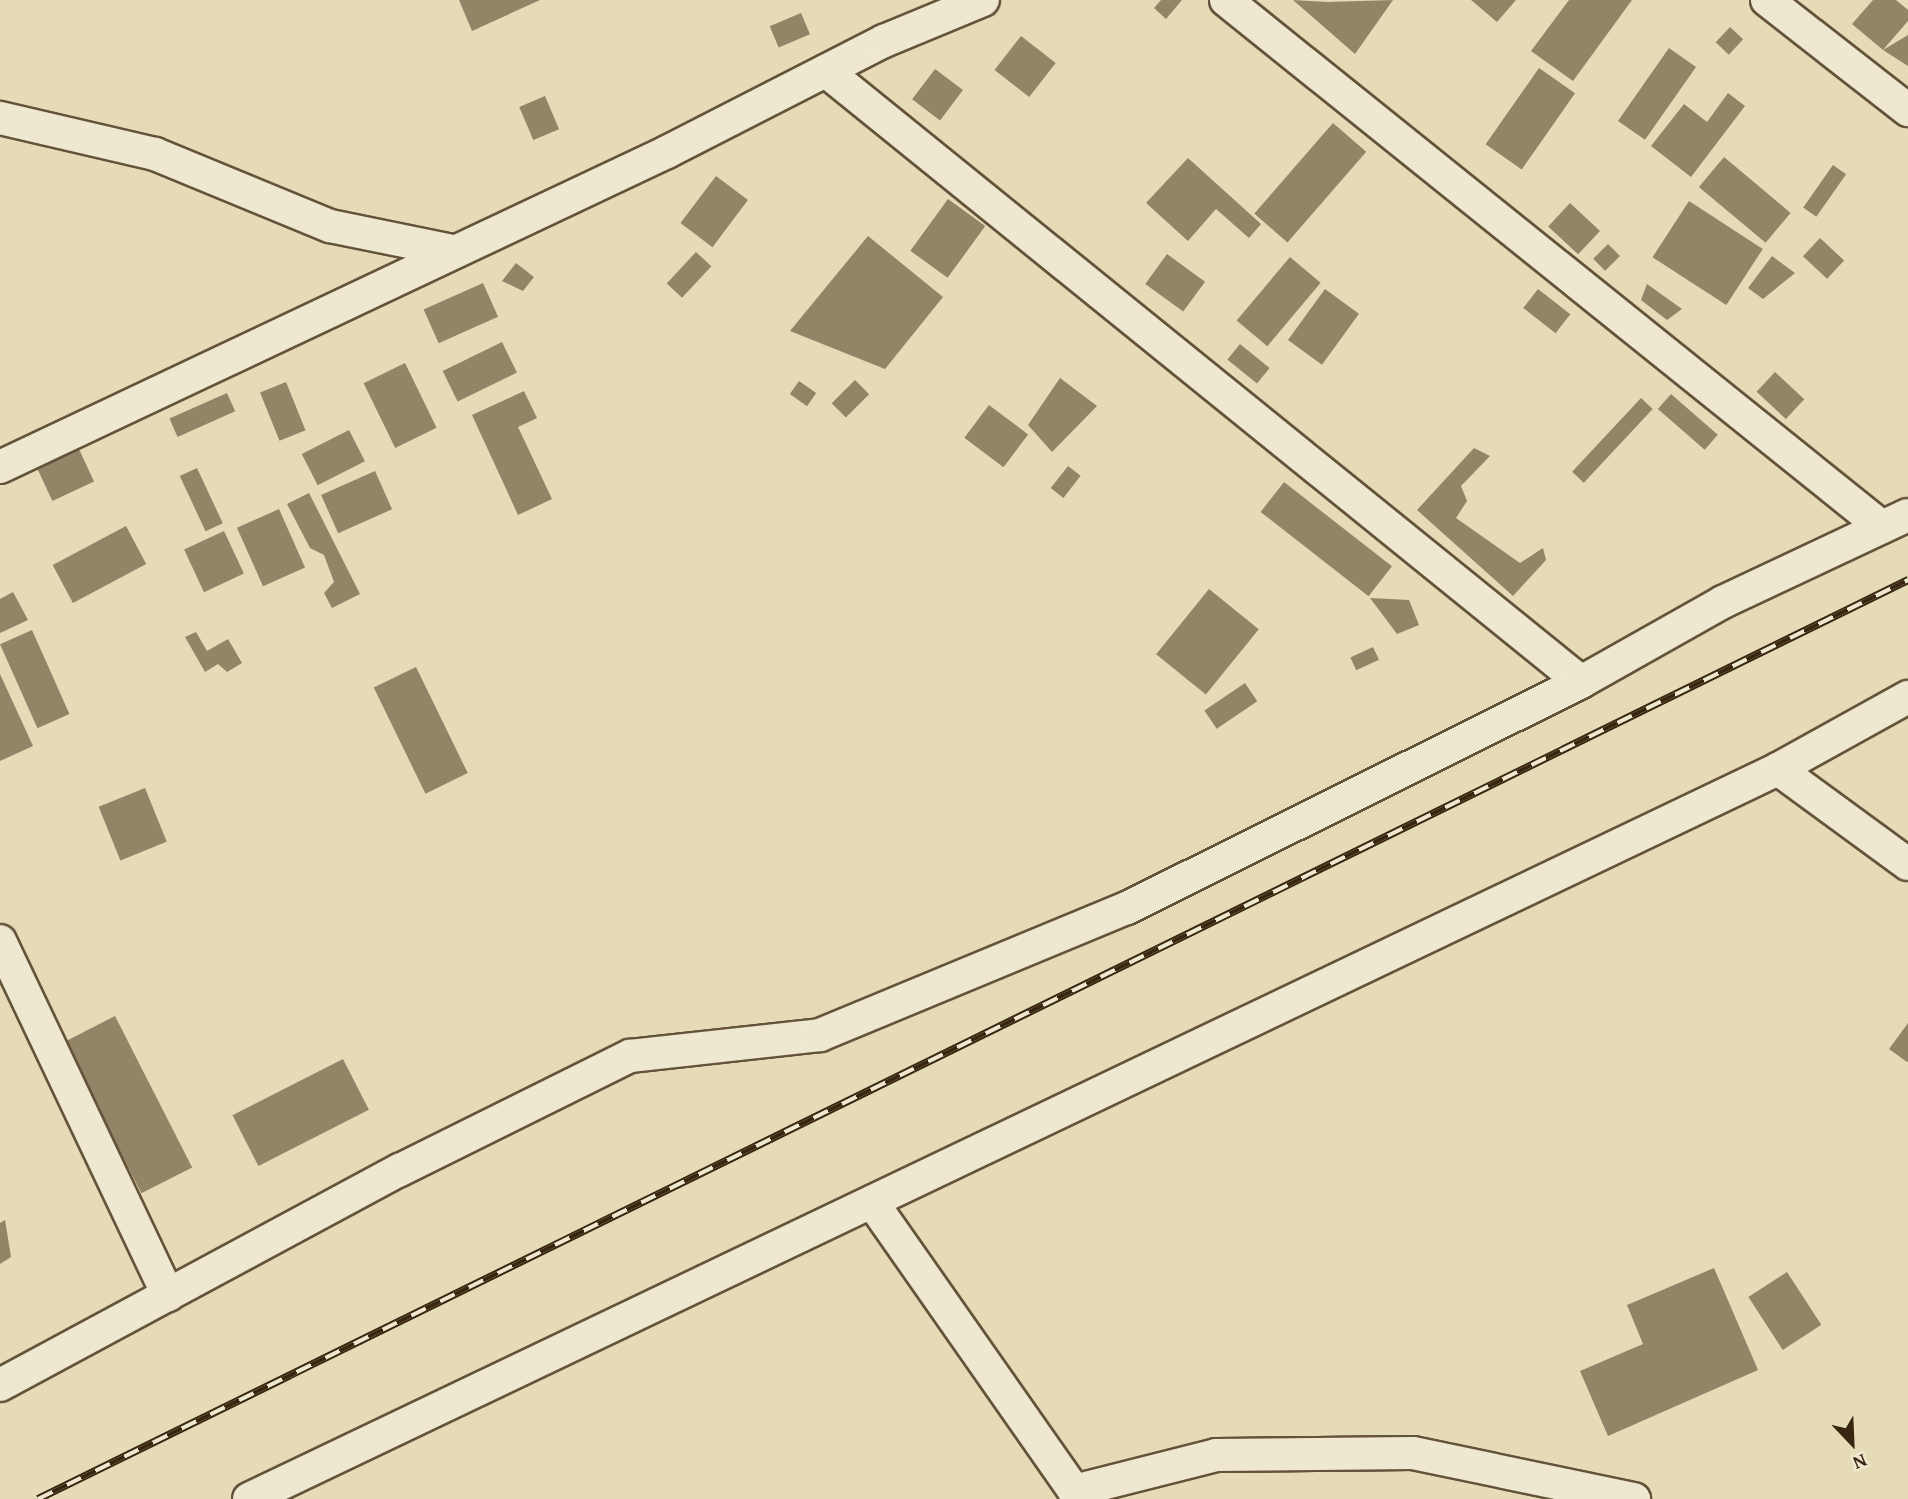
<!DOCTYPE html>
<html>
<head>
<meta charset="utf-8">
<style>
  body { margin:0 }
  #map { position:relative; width:1908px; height:1499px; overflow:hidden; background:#e5dbb6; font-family:"Gentium Book Plus",serif }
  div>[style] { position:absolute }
  .building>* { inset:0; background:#928467; transform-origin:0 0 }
  .roads { filter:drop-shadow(2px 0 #64533a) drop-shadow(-2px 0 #64533a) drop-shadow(0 2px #64533a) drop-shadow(0 -2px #64533a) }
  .minor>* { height:32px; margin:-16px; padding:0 16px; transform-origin:16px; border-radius:16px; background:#eee8d0 }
  .rail>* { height:8px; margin-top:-4px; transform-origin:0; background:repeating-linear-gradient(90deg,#eee8d0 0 16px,#392611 0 32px); box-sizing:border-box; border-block:2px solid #392611 }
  span { translate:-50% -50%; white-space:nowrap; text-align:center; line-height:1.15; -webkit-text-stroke:5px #eee8d0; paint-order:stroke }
  .north { position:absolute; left:1817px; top:1408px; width:70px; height:70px; -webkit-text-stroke:5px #eee8d0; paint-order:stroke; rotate:157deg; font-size:19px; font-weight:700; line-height:28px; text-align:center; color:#392611 }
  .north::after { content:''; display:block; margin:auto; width:24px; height:32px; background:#392611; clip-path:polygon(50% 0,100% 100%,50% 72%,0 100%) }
</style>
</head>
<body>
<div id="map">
  <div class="building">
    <div style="clip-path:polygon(459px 0,540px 0,472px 31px)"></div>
    <div style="clip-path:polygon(1161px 0,1182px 0,1166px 19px,1154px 8px)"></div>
    <div style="clip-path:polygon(1293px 0,1327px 2px,1393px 0,1355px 54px)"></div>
    <div style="clip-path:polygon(1471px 0,1516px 0,1497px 22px)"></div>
    <div style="clip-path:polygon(1569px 0,1632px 0,1573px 81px,1531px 51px)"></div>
    <div style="clip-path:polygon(1873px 0,1896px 0,1908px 10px,1908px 21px,1883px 50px,1852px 24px)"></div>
    <div style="left:801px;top:13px;width:23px;height:34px;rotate:67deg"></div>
    <div style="left:1730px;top:27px;width:18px;height:21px;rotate:43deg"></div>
    <div style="clip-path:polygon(1908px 35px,1908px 66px,1883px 50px)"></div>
    <div style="left:1021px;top:36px;width:44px;height:43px;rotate:38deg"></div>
    <div style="left:1669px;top:48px;width:33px;height:89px;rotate:35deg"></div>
    <div style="left:1539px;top:68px;width:44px;height:93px;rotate:35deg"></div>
    <div style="left:935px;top:69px;width:35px;height:38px;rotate:37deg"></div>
    <div style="clip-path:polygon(1728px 93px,1745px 106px,1691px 177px,1651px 146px,1684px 104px,1707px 122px)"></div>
    <div style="left:545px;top:96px;width:36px;height:28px;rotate:67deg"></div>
    <div style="left:1333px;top:123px;width:44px;height:120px;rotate:41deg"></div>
    <div style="left:1724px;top:157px;width:87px;height:39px;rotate:40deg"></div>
    <div style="clip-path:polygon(1188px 158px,1261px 224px,1249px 238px,1216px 209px,1188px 241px,1146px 203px)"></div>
    <div style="left:1833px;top:165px;width:16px;height:52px;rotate:35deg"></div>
    <div style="left:716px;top:176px;width:40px;height:59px;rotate:37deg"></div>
    <div style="left:948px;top:199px;width:46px;height:64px;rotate:36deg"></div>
    <div style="left:1689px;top:201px;width:88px;height:67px;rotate:33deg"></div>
    <div style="left:1570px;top:203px;width:41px;height:32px;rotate:43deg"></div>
    <div style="clip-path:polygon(868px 236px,943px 297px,885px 369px,790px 331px)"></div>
    <div style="left:1820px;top:238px;width:33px;height:25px;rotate:43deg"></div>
    <div style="left:1608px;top:244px;width:17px;height:21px;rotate:45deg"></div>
    <div style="left:696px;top:252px;width:21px;height:43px;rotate:43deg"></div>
    <div style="left:1167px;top:254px;width:47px;height:37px;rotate:36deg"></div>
    <div style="clip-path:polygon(1772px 256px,1795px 273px,1763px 299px,1748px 288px)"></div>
    <div style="left:1290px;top:257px;width:40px;height:83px;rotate:40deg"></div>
    <div style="clip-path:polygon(516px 263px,534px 277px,523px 291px,502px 281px)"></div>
    <div style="left:483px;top:283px;width:37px;height:65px;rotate:66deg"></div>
    <div style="clip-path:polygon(1647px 284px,1682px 309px,1667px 320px,1641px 300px)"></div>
    <div style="left:1325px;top:289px;width:42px;height:63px;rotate:36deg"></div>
    <div style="left:1538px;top:289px;width:41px;height:24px;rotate:38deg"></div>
    <div style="left:502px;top:342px;width:34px;height:66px;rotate:64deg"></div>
    <div style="left:1240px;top:344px;width:38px;height:20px;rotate:39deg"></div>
    <div style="left:405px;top:363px;width:72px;height:46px;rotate:64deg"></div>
    <div style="left:1775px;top:372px;width:40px;height:27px;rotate:43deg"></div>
    <div style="clip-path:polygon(1060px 378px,1097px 406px,1052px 452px,1028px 425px)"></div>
    <div style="left:855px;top:380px;width:20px;height:33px;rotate:45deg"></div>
    <div style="left:799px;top:381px;width:21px;height:16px;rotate:35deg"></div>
    <div style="left:286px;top:382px;width:52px;height:28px;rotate:68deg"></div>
    <div style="clip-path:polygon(524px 391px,537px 418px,518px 427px,552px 499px,518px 515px,472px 415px)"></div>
    <div style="left:227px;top:393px;width:20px;height:63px;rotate:66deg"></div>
    <div style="left:1671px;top:394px;width:62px;height:20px;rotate:41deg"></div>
    <div style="left:1641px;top:398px;width:16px;height:101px;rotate:43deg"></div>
    <div style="left:989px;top:405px;width:49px;height:41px;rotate:37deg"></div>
    <div style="left:349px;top:430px;width:35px;height:53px;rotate:63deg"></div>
    <div style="left:78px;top:447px;width:38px;height:46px;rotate:65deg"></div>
    <div style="clip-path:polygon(1474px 448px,1490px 456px,1461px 486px,1467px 501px,1456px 518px,1520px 563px,1543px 548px,1546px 560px,1513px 596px,1417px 510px)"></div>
    <div style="left:1068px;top:466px;width:16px;height:28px;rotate:38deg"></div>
    <div style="left:197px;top:468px;width:61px;height:19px;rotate:65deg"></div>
    <div style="left:375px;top:471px;width:42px;height:59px;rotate:66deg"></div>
    <div style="left:1284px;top:482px;width:137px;height:38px;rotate:38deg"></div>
    <div style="clip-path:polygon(309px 493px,360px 594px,332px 608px,324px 593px,334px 582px,324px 555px,310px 548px,287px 504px)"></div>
    <div style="left:279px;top:509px;width:64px;height:46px;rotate:66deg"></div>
    <div style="left:126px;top:526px;width:43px;height:83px;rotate:62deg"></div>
    <div style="left:224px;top:531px;width:47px;height:44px;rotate:65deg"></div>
    <div style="left:1209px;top:589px;width:64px;height:84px;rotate:39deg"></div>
    <div style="clip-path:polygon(13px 592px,28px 620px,0 633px,0 599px)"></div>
    <div style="clip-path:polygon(1370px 598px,1409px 600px,1419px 625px,1397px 634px)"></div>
    <div style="left:32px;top:630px;width:92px;height:35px;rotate:66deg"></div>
    <div style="clip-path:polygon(196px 632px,207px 651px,228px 639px,242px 663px,227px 672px,218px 664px,205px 672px,185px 637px)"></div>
    <div style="left:1373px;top:647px;width:14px;height:25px;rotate:65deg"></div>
    <div style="left:416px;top:667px;width:118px;height:47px;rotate:64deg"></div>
    <div style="clip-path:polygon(0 674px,33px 746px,0 761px)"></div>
    <div style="left:1245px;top:683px;width:22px;height:49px;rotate:56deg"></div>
    <div style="left:145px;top:788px;width:58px;height:50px;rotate:68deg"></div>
    <div style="left:115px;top:1016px;width:170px;height:57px;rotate:63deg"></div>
    <div style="clip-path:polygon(1908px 1023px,1908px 1061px,1907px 1062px,1889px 1049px)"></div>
    <div style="left:343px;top:1059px;width:57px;height:124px;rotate:63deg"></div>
    <div style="clip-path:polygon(5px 1220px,11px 1257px,0 1264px,0 1223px)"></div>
    <div style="clip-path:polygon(1714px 1268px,1758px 1370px,1608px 1436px,1580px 1371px,1643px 1344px,1627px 1305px)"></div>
    <div style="left:1787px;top:1272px;width:63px;height:46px;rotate:57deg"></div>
  </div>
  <div class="roads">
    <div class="minor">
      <div style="left:1226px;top:0;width:841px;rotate:38.78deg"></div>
      <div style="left:1767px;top:0;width:179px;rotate:38deg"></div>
      <div style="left:826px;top:71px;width:971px;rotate:38.98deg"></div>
      <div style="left:0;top:118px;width:159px;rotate:13.1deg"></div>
      <div style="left:155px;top:154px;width:189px;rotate:22.4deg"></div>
      <div style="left:330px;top:226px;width:126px;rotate:11.5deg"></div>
      <div style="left:0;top:467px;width:738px;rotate:-25.28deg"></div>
      <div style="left:667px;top:152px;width:244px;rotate:-27.1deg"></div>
      <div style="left:884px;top:41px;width:107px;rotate:-22.5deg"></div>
      <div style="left:1778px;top:769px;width:161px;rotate:36.2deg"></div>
      <div style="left:0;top:941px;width:392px;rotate:64.6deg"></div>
      <div style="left:872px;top:1202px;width:363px;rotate:55deg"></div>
      <div style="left:0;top:1385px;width:454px;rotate:-28.3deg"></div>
      <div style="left:400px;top:1170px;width:257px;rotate:-26.4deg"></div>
      <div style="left:630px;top:1056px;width:191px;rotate:-6.3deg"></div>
      <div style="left:820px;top:1035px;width:332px;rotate:-22.5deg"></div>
      <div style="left:1127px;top:908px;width:507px;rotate:-26.46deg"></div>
      <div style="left:1581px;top:682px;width:163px;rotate:-29.4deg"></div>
      <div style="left:1723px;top:602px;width:204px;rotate:-25.2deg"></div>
      <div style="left:1074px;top:1491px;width:146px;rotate:-14.2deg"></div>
      <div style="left:1216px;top:1455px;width:197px;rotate:-0.6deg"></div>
      <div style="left:1413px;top:1453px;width:226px;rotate:11.8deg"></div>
      <div style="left:249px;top:1499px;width:1694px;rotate:-25.52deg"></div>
      <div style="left:1778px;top:769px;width:149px;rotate:-29deg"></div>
    </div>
  </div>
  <div class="rail">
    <div style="left:38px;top:1499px;width:2084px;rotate:-26.17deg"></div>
  </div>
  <div class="north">N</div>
</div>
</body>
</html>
